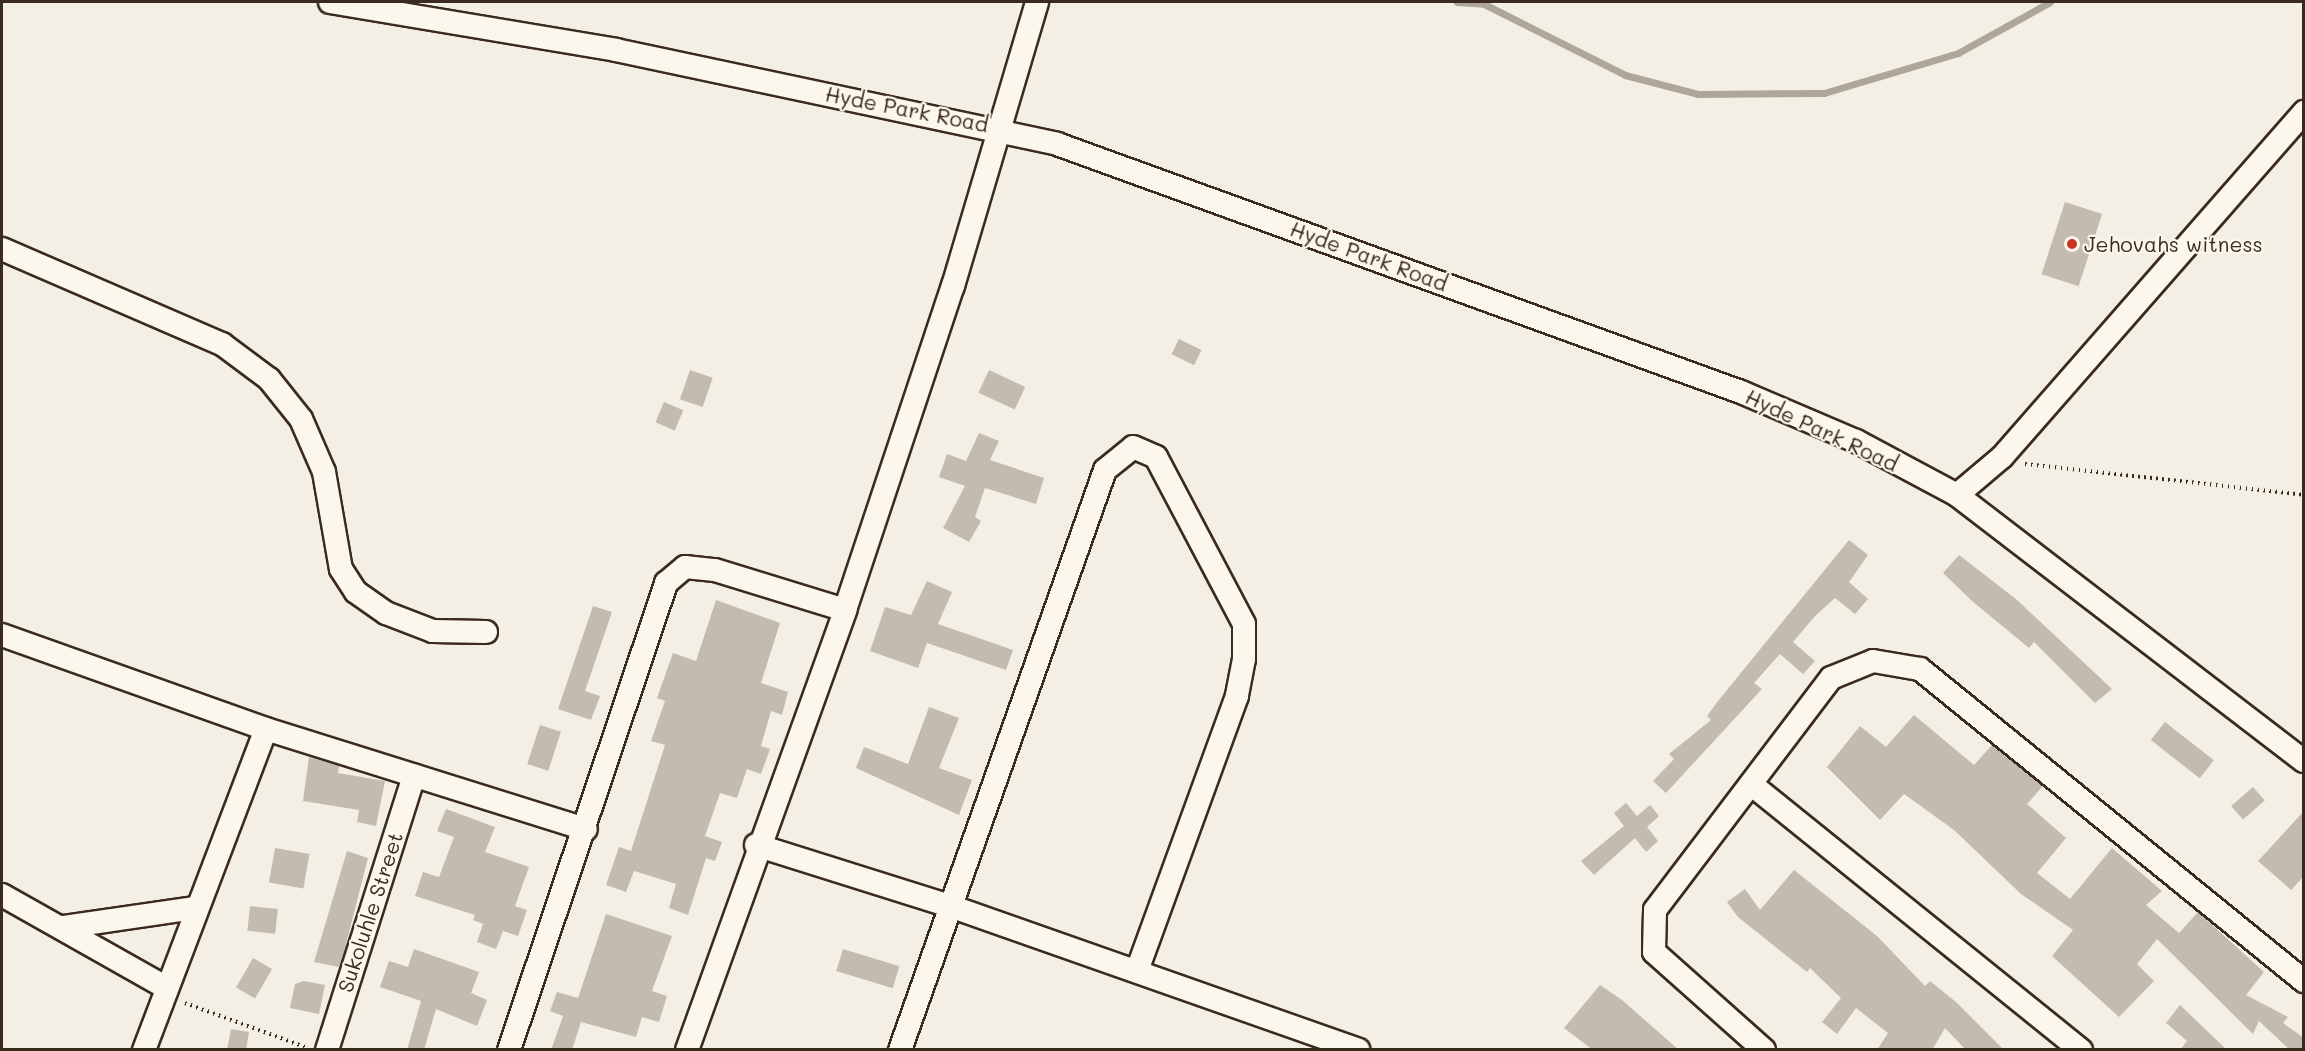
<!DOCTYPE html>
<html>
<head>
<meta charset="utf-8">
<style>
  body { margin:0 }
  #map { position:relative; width:2305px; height:1051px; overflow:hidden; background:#f3efe4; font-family:Mali,sans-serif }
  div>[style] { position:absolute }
  .stream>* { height:7px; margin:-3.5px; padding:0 3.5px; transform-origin:3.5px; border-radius:3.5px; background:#afa69a }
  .building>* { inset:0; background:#c3bbb0; transform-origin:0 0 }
  .path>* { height:4px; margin-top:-2px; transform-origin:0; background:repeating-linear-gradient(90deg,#3b2a1e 0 1.5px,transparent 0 6px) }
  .roads { filter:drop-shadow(2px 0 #3b2a1e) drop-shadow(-2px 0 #3b2a1e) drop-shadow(0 2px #3b2a1e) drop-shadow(0 -2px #3b2a1e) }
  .minor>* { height:22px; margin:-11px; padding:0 11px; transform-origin:11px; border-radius:11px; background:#fbf7ec }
  .dots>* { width:16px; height:16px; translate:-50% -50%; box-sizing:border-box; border:3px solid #fbf7ec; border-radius:50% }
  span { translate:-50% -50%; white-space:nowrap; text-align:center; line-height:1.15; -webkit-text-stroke:4.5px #fbf7ec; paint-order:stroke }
  .street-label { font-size:21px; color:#3b2a1e }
  .poi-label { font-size:21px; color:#3b2a1e }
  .left { translate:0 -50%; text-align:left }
  .frame { position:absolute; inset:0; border:3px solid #3b2a1e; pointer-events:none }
</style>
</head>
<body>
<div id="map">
  <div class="stream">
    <div style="left:1457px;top:2px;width:27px;rotate:4deg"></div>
    <div style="left:1484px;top:4px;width:158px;rotate:26.7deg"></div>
    <div style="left:1625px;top:75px;width:75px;rotate:14.6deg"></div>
    <div style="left:1698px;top:94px;width:126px;rotate:-0.5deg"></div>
    <div style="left:1824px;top:93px;width:140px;rotate:-16.6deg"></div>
    <div style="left:1958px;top:53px;width:105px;rotate:-29deg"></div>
  </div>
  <div class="building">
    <div style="left:2065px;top:202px;width:39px;height:76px;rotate:18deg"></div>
    <div style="left:1179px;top:339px;width:25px;height:17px;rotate:26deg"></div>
    <div style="left:690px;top:370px;width:24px;height:31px;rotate:19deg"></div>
    <div style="left:989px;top:370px;width:40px;height:25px;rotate:25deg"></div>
    <div style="left:664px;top:402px;width:21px;height:22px;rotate:23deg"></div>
    <div style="clip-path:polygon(979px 433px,999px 441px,990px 460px,1044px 478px,1036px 504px,985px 488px,975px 517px,981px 521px,969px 542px,943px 528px,965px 486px,939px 477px,947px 454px,966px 461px)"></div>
    <div style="clip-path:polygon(1849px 540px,1868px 555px,1849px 582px,1868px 599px,1855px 614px,1835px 598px,1815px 616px,1793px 642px,1815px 661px,1803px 674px,1780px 654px,1754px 683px,1762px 689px,1666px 793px,1653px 781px,1674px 759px,1669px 754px,1711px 720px,1707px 716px,1718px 701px)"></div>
    <div style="clip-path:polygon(1959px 555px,2016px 599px,2112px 689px,2095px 703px,2034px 642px,2029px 648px,1972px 601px,1943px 573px)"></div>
    <div style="clip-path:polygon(927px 581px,952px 592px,938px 624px,1013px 650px,1006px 670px,927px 643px,918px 668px,870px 651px,885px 607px,911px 615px)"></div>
    <div style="clip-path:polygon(716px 600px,780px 623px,761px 683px,788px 692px,782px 715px,771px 711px,761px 746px,770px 749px,761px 774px,747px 769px,737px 798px,720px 793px,705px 836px,722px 842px,715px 861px,706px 858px,688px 915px,669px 908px,676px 884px,634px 871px,626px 892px,606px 885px,619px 847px,631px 851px,665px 745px,651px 741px,665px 701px,657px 698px,673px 653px,696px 661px)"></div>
    <div style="clip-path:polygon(593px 606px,612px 612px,585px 691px,600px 696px,591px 720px,558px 709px)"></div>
    <div style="clip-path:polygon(929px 707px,959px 718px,939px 768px,972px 780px,959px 815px,856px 768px,864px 747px,908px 764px)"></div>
    <div style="clip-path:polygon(1914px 715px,1974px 765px,1992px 745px,2043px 786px,2027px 804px,2066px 838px,2037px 873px,2070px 899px,2112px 848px,2162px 891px,2146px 905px,2179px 933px,2198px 912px,2264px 972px,2246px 995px,2288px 1017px,2283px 1023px,2304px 1038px,2304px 1050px,2290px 1050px,2259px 1021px,2253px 1034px,2157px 939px,2137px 964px,2154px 981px,2119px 1017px,2052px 956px,2073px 930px,2021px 894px,1954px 830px,1904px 794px,1880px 820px,1827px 767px,1860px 726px,1886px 747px)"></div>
    <div style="left:2165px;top:722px;width:62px;height:23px;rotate:38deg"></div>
    <div style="left:540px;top:725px;width:22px;height:41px;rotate:18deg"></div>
    <div style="clip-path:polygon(309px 757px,339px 766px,338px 773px,385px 781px,376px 826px,357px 822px,359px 810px,303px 801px)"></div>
    <div style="left:2253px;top:787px;width:18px;height:29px;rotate:49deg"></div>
    <div style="clip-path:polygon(1626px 803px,1637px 816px,1650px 805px,1659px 816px,1647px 827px,1658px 841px,1646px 852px,1635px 838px,1594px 875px,1581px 861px,1624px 826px,1614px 813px)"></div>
    <div style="clip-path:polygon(446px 809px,495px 827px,485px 852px,529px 867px,515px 906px,527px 910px,518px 936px,503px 931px,496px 949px,477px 942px,483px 924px,473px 920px,475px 915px,415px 896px,423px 872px,439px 877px,454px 837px,437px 831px)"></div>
    <div style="clip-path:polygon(2304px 811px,2304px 876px,2291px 890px,2258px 861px)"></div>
    <div style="left:275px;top:848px;width:35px;height:35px;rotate:10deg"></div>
    <div style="clip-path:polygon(347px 851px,368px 858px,344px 952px,339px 967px,314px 962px)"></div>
    <div style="clip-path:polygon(1794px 870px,1877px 936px,1925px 986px,1930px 981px,1956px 1002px,2004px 1050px,1966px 1050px,1945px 1028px,1932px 1050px,1877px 1050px,1888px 1033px,1856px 1008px,1837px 1034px,1822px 1022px,1841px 998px,1810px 968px,1807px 972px,1738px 917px,1727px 902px,1745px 889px,1760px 910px)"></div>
    <div style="left:250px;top:906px;width:28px;height:25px;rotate:6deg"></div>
    <div style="clip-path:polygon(606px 914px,672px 936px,652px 991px,667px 996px,659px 1022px,642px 1017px,636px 1037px,581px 1022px,572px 1050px,551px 1050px,563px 1016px,550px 1011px,557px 992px,578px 998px)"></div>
    <div style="clip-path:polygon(414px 949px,479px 972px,471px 993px,487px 1000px,477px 1026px,436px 1009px,424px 1050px,407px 1050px,421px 1001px,380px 987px,389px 961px,408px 967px)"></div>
    <div style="left:843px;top:949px;width:59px;height:23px;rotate:17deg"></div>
    <div style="left:253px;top:958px;width:22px;height:34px;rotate:30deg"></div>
    <div style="clip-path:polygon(304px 981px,325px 985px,319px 1014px,290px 1008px,295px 984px)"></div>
    <div style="clip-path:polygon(1600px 985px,1622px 1000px,1679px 1050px,1593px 1050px,1564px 1028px)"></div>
    <div style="clip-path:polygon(2180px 1005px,2227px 1050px,2180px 1050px,2187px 1041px,2166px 1023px)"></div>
    <div style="clip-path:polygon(231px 1029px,249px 1032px,246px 1050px,227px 1050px)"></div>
  </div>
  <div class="path">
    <div style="left:2025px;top:464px;width:281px;rotate:6.3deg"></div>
    <div style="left:185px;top:1003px;width:131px;rotate:20.1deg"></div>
  </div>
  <div class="roads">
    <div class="minor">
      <div style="left:330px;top:2px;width:290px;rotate:9.5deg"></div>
      <div style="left:616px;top:50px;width:451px;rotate:12deg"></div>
      <div style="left:1057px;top:144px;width:728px;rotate:19.93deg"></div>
      <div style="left:1741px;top:392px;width:125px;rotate:23.1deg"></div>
      <div style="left:1856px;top:441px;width:115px;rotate:28.1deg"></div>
      <div style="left:1957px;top:495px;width:437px;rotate:37.5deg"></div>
      <div style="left:2px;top:249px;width:240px;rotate:23.4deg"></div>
      <div style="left:222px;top:344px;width:59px;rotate:36.7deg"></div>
      <div style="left:269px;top:379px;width:51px;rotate:51.3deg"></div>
      <div style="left:301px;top:419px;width:58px;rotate:66.5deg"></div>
      <div style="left:324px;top:472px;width:98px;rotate:80.1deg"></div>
      <div style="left:341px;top:569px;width:27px;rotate:57deg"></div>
      <div style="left:356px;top:592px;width:37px;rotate:35deg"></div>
      <div style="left:386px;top:613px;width:50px;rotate:21deg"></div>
      <div style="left:433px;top:631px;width:53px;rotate:1.1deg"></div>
      <div style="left:1957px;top:495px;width:59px;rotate:-40.2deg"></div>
      <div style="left:2002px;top:457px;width:459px;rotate:-48.8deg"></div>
      <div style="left:2px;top:635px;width:280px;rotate:19.6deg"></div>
      <div style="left:1751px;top:784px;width:424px;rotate:38.9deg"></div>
      <div style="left:756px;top:845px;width:203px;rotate:17.5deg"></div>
      <div style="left:950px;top:906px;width:433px;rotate:19.4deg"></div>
      <div style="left:2px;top:895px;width:187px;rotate:29.4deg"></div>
      <div style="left:64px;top:927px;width:131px;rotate:-8.3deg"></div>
      <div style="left:144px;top:1050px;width:343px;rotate:-69.2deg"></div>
      <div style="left:266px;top:729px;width:335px;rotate:17.4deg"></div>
      <div style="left:327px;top:1050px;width:288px;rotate:-72.4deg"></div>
      <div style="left:509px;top:1050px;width:493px;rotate:-71.4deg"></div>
      <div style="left:666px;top:583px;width:25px;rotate:-40deg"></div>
      <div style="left:685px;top:567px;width:30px;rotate:6deg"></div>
      <div style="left:715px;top:570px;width:136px;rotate:17.1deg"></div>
      <div style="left:687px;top:1050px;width:468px;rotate:-70.2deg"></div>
      <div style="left:845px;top:610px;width:342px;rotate:-71.6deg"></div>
      <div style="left:953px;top:286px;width:296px;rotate:-73.5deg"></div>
      <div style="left:900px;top:1050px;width:615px;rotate:-70.53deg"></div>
      <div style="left:1105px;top:470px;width:36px;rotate:-39deg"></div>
      <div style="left:1133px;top:447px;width:25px;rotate:23deg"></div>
      <div style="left:1156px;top:457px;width:189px;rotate:62.2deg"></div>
      <div style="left:1244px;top:624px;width:35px;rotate:90deg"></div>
      <div style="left:1244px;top:659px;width:38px;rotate:101deg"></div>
      <div style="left:1237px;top:696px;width:293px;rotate:110deg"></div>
      <div style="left:1764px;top:1050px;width:147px;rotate:-138.3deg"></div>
      <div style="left:1654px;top:952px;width:42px;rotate:-88.6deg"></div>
      <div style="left:1655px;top:910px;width:291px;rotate:-52.8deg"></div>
      <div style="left:1831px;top:678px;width:45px;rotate:-22deg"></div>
      <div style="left:1873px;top:661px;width:48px;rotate:9.7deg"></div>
      <div style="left:1920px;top:669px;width:495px;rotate:39.1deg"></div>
    </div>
  </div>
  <div class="dots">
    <div style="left:2072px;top:244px;background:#c8321e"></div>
  </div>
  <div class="street-label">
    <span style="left:907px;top:109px;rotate:11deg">Hyde Park Road</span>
    <span style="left:1369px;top:256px;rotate:20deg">Hyde Park Road</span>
    <span style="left:1822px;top:430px;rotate:25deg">Hyde Park Road</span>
    <span style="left:370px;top:912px;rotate:-72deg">Sukoluhle Street</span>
  </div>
  <div class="poi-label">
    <span class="left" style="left:2084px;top:244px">Jehovahs witness</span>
  </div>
  <div class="frame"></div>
</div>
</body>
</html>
